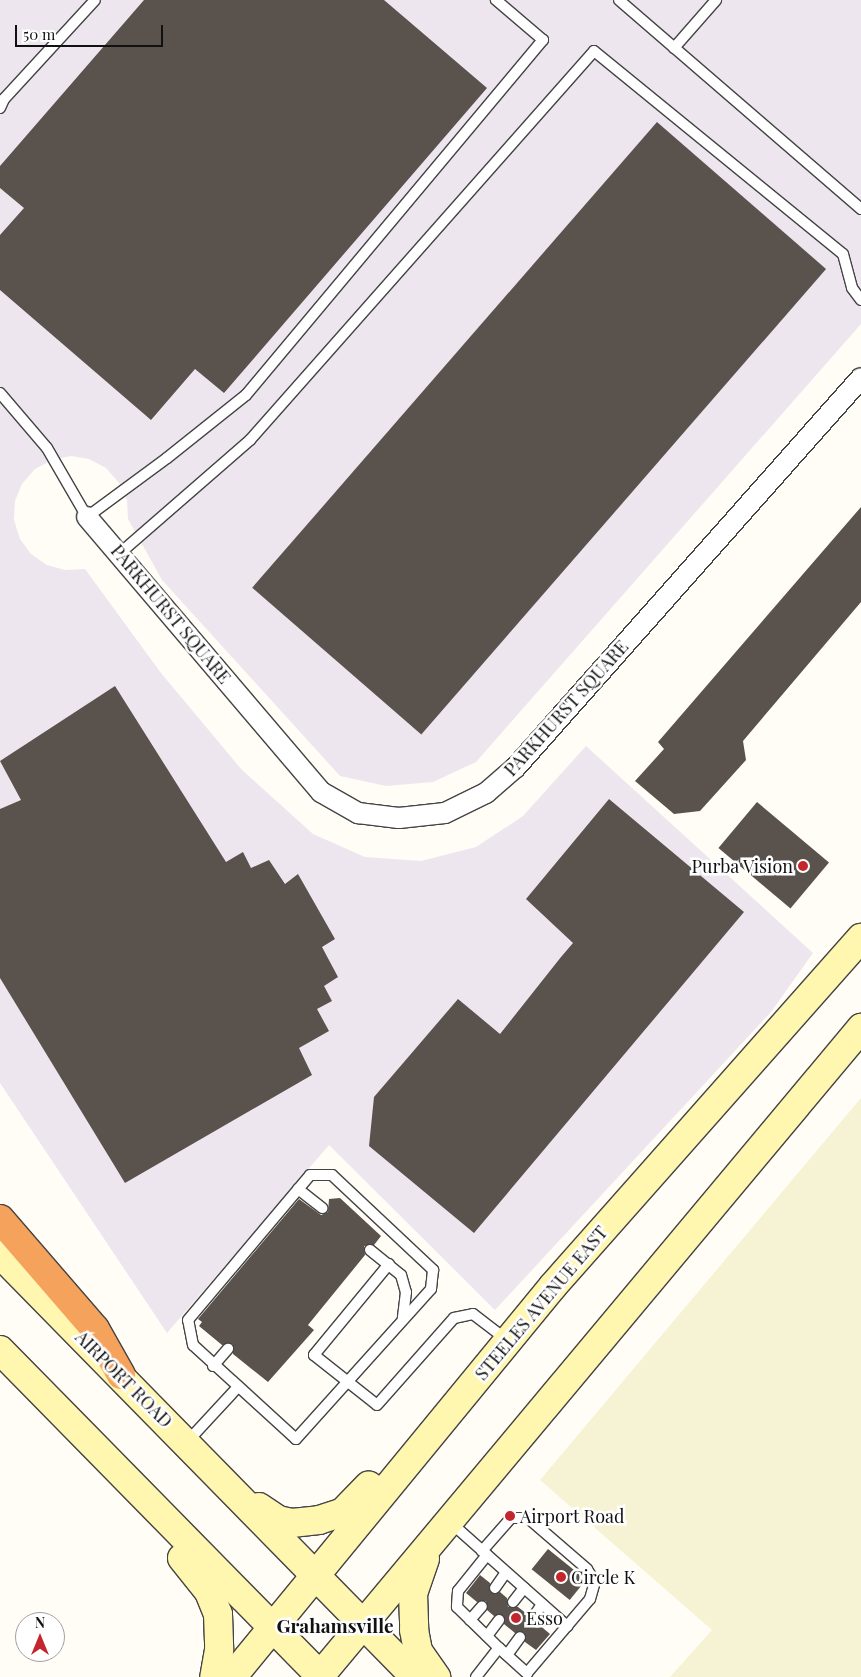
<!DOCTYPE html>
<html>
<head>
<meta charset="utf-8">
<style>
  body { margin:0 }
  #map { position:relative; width:861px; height:1677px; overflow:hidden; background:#fffdf5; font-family:"Playfair Display",serif }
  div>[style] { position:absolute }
  .industrial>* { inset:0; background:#eee6ef }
  .farmland>* { inset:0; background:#f6f3d4 }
  .building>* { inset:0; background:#5a524d; transform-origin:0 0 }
  .roads { filter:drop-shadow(1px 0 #444) drop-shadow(-1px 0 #444) drop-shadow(0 1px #444) drop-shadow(0 -1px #444) }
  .service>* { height:10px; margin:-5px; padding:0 5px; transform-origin:5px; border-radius:5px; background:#fff }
  .minor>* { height:20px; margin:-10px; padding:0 10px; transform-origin:10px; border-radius:10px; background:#fff }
  .secondary>* { height:28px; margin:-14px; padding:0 14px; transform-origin:14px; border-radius:14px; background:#fff6b0 }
  .motorway>* { height:28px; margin:-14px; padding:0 14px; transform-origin:14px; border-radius:14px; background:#f5a25d }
  .dots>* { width:14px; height:14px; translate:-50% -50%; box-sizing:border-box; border:2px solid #fff; border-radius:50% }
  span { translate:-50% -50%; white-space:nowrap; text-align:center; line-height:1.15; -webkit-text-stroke:5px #fff; paint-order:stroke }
  .street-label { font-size:18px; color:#111 }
  .poi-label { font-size:18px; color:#111 }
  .right { translate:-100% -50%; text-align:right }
  .left { translate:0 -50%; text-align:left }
  .neighbourhood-label { font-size:19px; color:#111; font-weight:700 }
  .north { position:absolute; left:15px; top:1612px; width:50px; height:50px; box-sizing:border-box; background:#fff; border:1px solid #a0a0a0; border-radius:50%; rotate:0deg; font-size:14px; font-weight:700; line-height:20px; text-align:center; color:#111 }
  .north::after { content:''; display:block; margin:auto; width:18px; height:22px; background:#c4262e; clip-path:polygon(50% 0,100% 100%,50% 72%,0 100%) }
  .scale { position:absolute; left:15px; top:25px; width:148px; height:22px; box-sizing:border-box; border:2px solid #111; border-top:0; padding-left:6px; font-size:15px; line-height:18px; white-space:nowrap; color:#111; -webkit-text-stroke:4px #fff; paint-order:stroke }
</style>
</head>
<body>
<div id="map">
  <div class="industrial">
    <div style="clip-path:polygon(0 0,861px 0,861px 324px,476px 762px,433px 782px,386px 786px,340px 776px,162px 580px,128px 519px,127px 500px,119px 483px,106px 468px,89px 459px,71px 456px,52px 460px,35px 469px,22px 484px,15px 501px,14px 520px,20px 539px,31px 554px,47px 565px,65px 570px,85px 569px,161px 673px,242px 770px,313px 834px,365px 857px,421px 861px,476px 847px,523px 816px,586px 746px,813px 953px,771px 1012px,495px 1310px,329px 1145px,167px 1333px,0 1083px)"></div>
  </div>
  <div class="farmland">
    <div style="clip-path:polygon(861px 1098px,861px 1677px,670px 1677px,712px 1630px,540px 1480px)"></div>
  </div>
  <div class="building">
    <div style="clip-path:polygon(144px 0,384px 0,487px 88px,224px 393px,195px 369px,151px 420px,0 290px,0 235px,24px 208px,0 188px,0 166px)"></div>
    <div style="left:657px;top:122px;width:224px;height:617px;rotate:41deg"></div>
    <div style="clip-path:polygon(861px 507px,861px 602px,743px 741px,746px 760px,700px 811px,674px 814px,635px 781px,664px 749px,658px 742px)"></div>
    <div style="clip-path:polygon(115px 686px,226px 862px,243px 852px,251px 868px,269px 860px,285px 884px,298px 874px,335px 939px,322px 947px,338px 977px,324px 986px,332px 1001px,317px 1009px,329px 1031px,299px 1048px,312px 1075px,125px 1183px,0 978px,0 809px,21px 800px,0 761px)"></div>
    <div style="clip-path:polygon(609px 799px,744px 912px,474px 1233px,369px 1146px,374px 1097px,458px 999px,500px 1034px,561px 957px,573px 943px,526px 899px)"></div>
    <div style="left:757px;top:802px;width:94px;height:60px;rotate:40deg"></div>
    <div style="clip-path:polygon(340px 1198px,381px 1236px,374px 1245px,364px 1246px,365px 1255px,308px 1325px,314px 1330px,268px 1382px,233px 1354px,233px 1344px,222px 1345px,199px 1326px,202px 1322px,198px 1319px,299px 1199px,321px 1215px,328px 1212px,329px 1199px)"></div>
    <div style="left:548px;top:1549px;width:49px;height:26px;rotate:39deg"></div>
    <div style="clip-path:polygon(480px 1575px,490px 1583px,491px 1593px,500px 1592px,507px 1598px,508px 1607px,518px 1607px,527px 1614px,528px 1624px,537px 1623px,550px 1634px,536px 1650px,525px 1642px,524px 1632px,515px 1633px,504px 1624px,503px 1615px,494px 1616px,487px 1610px,486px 1601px,477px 1602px,466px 1593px)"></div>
  </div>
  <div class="roads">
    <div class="service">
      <div style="left:619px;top:0;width:320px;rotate:40.8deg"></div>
      <div style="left:674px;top:48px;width:64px;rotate:-48.8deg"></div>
      <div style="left:0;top:108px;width:10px;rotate:-66deg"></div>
      <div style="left:4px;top:99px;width:134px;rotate:-47.4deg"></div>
      <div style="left:0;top:393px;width:72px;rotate:49.5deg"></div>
      <div style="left:47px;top:448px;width:80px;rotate:59.9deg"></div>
      <div style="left:87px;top:517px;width:99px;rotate:-36.4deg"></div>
      <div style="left:167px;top:458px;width:101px;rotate:-38.6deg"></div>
      <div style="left:246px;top:395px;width:463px;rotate:-50.1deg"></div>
      <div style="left:543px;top:40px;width:62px;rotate:-139.6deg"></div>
      <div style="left:119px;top:554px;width:174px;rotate:-41deg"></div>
      <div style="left:250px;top:440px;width:519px;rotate:-48.51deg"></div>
      <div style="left:594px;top:51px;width:321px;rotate:39.2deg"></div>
      <div style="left:843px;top:254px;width:35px;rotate:75deg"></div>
      <div style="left:852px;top:288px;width:15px;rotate:53deg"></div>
      <div style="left:310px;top:1175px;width:22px"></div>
      <div style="left:332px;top:1175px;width:139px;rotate:43.2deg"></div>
      <div style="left:433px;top:1270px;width:19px;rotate:96deg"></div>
      <div style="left:431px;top:1289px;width:202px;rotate:132deg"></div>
      <div style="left:296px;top:1439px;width:139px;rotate:-137.6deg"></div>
      <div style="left:193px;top:1345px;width:25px;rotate:-101deg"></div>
      <div style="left:188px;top:1320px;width:189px;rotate:-49.9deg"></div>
      <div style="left:298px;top:1189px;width:31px;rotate:38deg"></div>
      <div style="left:370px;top:1250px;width:40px;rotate:39deg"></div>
      <div style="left:401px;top:1275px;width:18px;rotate:74deg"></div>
      <div style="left:406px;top:1292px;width:26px;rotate:97deg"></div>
      <div style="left:389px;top:1264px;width:118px;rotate:129.5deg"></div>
      <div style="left:314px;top:1355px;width:80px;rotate:38.4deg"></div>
      <div style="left:377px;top:1405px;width:116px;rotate:-48.5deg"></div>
      <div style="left:454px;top:1318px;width:19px;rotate:-12deg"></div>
      <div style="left:473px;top:1314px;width:43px;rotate:37.4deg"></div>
      <div style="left:213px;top:1366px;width:23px;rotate:-49deg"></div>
      <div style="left:187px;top:1442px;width:74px;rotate:-47.2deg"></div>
      <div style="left:450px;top:1522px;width:157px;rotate:41.6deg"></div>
      <div style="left:487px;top:1555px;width:46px;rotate:128.9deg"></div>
      <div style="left:458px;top:1591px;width:16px;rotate:94deg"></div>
      <div style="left:457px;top:1607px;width:59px;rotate:44.3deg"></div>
      <div style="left:495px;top:1588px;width:19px;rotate:-55deg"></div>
      <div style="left:513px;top:1602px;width:18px;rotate:-52deg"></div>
      <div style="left:532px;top:1619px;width:18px;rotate:-56deg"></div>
      <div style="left:470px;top:1620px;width:18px;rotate:-49deg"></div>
      <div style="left:487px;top:1636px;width:20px;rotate:-53deg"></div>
      <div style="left:507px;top:1655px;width:22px;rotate:-54deg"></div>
      <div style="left:476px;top:1677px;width:37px;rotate:-52deg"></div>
      <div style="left:499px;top:1648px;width:38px;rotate:42deg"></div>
      <div style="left:527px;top:1673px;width:97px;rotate:-49.6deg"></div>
      <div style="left:590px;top:1599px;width:18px;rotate:-74deg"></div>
      <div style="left:595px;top:1582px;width:15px;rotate:-122deg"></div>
      <div style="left:587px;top:1569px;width:78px;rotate:-139.2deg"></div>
      <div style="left:528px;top:1518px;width:17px;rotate:180deg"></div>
      <div style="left:511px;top:1518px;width:44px;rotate:131.3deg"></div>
    </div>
    <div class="minor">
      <div style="left:87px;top:517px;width:361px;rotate:49.6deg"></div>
      <div style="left:321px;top:792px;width:43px;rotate:29.6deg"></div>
      <div style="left:358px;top:813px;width:41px;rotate:7deg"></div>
      <div style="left:399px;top:818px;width:46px;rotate:-6.2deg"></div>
      <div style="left:445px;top:813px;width:46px;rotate:-26deg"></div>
      <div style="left:486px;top:793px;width:38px;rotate:-41deg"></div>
      <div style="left:515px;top:768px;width:521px;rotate:-48.42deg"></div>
    </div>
    <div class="secondary">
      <div style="left:0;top:1254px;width:593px;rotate:45.55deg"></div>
      <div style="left:0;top:1350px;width:458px;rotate:45.5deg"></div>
      <div style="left:259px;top:1507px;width:23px;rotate:34deg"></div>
      <div style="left:278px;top:1520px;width:14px;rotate:12deg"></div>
      <div style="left:292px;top:1523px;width:27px;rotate:-6deg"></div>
      <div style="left:319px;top:1520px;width:25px;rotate:-18deg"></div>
      <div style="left:343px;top:1512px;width:37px;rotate:-46deg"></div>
      <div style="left:182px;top:1558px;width:43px;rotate:51.5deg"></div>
      <div style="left:209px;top:1592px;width:24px;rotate:68deg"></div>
      <div style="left:218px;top:1614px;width:36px;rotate:88deg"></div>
      <div style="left:219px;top:1650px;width:27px;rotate:100deg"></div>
      <div style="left:425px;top:1559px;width:36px;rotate:109deg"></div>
      <div style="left:413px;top:1593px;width:37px;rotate:88deg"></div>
      <div style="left:414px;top:1630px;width:21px;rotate:79deg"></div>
      <div style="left:418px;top:1651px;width:32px;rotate:55deg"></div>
      <div style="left:232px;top:1677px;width:506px;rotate:-50.61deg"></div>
      <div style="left:553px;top:1286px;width:465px;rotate:-48.5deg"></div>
      <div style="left:319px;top:1677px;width:846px;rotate:-50.13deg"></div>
    </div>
    <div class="motorway">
      <div style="left:0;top:1219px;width:145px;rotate:49.2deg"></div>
      <div style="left:95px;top:1329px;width:53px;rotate:60.5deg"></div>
    </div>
  </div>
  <div class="dots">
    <div style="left:803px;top:866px;background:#c4262e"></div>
    <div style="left:510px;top:1516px;background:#c4262e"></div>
    <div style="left:561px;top:1577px;background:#c4262e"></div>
    <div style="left:516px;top:1618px;background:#c4262e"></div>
  </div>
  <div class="street-label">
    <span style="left:171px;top:614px;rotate:50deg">PARKHURST SQUARE</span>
    <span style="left:566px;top:708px;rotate:-48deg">PARKHURST SQUARE</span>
    <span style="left:541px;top:1303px;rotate:-50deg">STEELES AVENUE EAST</span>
    <span style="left:124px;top:1379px;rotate:45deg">AIRPORT ROAD</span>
  </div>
  <div class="poi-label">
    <span class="right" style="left:793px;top:866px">Purba Vision</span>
    <span class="left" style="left:520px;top:1516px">Airport Road</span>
    <span class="left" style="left:571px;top:1577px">Circle K</span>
    <span class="left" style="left:526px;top:1618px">Esso</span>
  </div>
  <div class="neighbourhood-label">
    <span style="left:335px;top:1626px">Grahamsville</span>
  </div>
  <div class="north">N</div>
  <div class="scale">50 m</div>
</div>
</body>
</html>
